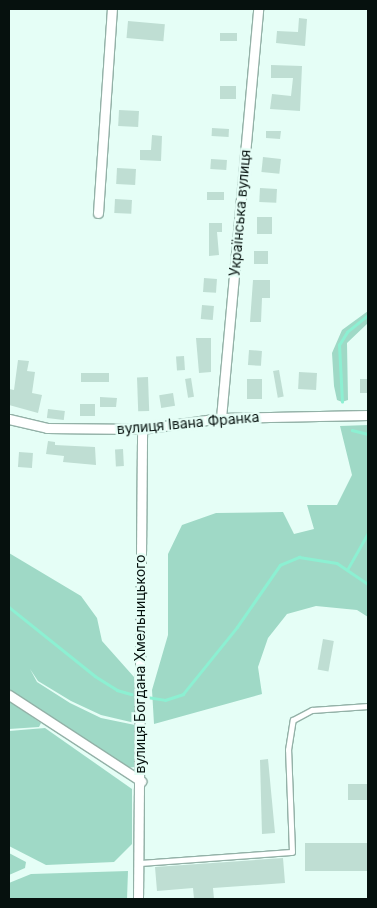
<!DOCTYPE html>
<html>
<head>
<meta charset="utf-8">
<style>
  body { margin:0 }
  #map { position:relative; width:377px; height:908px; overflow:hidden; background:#e5fef6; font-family:Inter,sans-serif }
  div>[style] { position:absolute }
  .green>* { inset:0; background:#9fd9c6 }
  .stream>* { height:2.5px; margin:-1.25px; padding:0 1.25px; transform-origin:1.25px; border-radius:1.25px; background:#8cf0d2 }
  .building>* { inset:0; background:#bfded3; transform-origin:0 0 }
  .roads { filter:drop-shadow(1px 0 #93b1a7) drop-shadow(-1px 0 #93b1a7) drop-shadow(0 1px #93b1a7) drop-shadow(0 -1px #93b1a7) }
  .lane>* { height:4.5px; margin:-2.25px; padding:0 2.25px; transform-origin:2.25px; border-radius:2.25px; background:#fff }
  .street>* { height:9px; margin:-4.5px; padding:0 4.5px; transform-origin:4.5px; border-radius:4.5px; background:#fff }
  span { translate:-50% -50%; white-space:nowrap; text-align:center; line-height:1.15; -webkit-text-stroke:5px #e5fef6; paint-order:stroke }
  .street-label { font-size:14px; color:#06110e }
  .frame { position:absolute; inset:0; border:10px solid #06110e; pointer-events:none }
</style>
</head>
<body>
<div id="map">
  <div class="green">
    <div style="clip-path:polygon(368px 311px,368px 323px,347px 343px,348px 400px,342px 402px,337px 400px,334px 386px,332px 353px,342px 330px)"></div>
    <div style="clip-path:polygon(368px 425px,368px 617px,357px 610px,316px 606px,287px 614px,268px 638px,258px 667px,262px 694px,154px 724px,152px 690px,168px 635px,168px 554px,182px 525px,216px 513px,283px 512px,294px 534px,314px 529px,307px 505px,337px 505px,352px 475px,340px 426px)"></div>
    <div style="clip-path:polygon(9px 553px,81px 596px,97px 618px,102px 641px,134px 677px,135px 723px,101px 715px,71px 701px,38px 681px,30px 669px,37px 682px,70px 703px,101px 718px,135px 725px,135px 767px,125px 768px,9px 691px)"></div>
    <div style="clip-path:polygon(9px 701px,41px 723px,39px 727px,9px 729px)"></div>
    <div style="clip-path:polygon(45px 728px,132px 789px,132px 844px,114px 862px,46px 865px,9px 846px,9px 731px)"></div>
    <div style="clip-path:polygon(9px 853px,26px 862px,25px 868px,9px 875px)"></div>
    <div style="clip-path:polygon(128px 871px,127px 899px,9px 899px,9px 883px,31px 874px)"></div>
  </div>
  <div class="stream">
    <div style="left:342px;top:402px;width:57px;rotate:-93deg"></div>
    <div style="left:339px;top:345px;width:15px;rotate:-58deg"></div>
    <div style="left:347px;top:332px;width:27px;rotate:-39deg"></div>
    <div style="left:352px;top:430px;width:16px;rotate:14deg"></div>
    <div style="left:347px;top:570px;width:43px;rotate:-60.4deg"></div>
    <div style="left:9px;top:607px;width:110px;rotate:38.7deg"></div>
    <div style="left:95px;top:676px;width:26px;rotate:32deg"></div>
    <div style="left:117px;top:690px;width:15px;rotate:16deg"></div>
    <div style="left:147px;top:697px;width:18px;rotate:9deg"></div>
    <div style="left:165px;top:700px;width:19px;rotate:-18deg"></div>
    <div style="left:183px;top:694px;width:86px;rotate:-51.1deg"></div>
    <div style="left:237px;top:627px;width:75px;rotate:-55.3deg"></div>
    <div style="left:280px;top:565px;width:21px;rotate:-23deg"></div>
    <div style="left:299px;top:557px;width:38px;rotate:9deg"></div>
    <div style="left:337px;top:563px;width:37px;rotate:34deg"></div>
  </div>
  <div class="building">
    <div style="clip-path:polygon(299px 18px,307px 19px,305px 46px,276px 43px,277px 31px,298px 32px)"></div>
    <div style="left:128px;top:21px;width:37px;height:17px;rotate:5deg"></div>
    <div style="left:237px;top:33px;width:8px;height:17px;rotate:90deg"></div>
    <div style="clip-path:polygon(271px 65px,302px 66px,300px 111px,270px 109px,272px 94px,291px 96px,293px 78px,271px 78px)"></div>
    <div style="left:220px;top:86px;width:16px;height:13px"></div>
    <div style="left:119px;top:110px;width:20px;height:16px;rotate:3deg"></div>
    <div style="left:212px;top:128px;width:17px;height:8px;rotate:3deg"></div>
    <div style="clip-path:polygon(266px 131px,281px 131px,280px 139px,266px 138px)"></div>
    <div style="clip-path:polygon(152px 135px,162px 136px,161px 161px,140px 160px,140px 150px,151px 150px)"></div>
    <div style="left:263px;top:157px;width:18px;height:15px;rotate:6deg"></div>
    <div style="left:211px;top:159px;width:16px;height:10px;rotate:4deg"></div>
    <div style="left:117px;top:168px;width:19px;height:16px;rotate:3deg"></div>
    <div style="left:260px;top:188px;width:17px;height:14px;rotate:3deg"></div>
    <div style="left:224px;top:192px;width:8px;height:17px;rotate:90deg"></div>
    <div style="left:115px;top:199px;width:17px;height:14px;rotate:3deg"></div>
    <div style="left:257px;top:217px;width:15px;height:17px"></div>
    <div style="clip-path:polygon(209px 223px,222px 223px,222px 232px,217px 232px,219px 255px,209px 256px)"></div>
    <div style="left:254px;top:251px;width:14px;height:13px"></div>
    <div style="left:204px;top:278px;width:13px;height:14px;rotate:4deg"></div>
    <div style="clip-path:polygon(253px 280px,270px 280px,270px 298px,262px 298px,261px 322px,250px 322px)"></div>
    <div style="left:202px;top:305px;width:12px;height:14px;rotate:5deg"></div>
    <div style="clip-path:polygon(196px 338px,211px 338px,211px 372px,199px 373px)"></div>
    <div style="left:249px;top:350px;width:13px;height:15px;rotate:4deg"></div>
    <div style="left:184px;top:356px;width:14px;height:8px;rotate:86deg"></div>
    <div style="clip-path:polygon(18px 360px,29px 361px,27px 371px,35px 372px,32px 393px,42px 395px,38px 413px,9px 405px,9px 389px,14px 390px)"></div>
    <div style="left:279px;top:370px;width:27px;height:6px;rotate:80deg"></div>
    <div style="left:299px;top:372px;width:18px;height:17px;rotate:3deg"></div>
    <div style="left:109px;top:373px;width:9px;height:28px;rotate:90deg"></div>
    <div style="left:148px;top:377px;width:34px;height:11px;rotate:88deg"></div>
    <div style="left:191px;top:378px;width:19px;height:6px;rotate:81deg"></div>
    <div style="left:247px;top:379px;width:15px;height:20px"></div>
    <div style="left:360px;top:379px;width:8px;height:14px"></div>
    <div style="left:173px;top:393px;width:13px;height:14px;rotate:81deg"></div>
    <div style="clip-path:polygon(100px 397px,117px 398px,116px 407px,100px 407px)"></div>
    <div style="left:80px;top:404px;width:15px;height:12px"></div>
    <div style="left:48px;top:409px;width:17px;height:9px;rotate:7deg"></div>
    <div style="clip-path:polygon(48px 441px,55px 442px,55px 445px,95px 447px,96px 465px,63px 462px,64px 456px,46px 454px)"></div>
    <div style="left:123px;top:449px;width:17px;height:8px;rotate:87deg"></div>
    <div style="left:19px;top:452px;width:14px;height:15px;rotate:4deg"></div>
    <div style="left:323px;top:639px;width:11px;height:31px;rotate:10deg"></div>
    <div style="clip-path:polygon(268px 759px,275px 833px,262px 834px,260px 760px)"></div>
    <div style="left:368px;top:784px;width:16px;height:20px;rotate:90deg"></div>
    <div style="left:368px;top:843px;width:28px;height:63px;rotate:90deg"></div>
    <div style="clip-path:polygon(283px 858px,285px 883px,213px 888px,214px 899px,194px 899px,193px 888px,157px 891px,155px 867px)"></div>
  </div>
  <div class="roads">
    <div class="lane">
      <div style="left:139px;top:863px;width:153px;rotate:-4.1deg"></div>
      <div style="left:292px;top:852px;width:102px;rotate:-92.2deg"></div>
      <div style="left:288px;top:750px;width:30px;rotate:-81deg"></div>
      <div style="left:293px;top:720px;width:21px;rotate:-28deg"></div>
      <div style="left:312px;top:710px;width:56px;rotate:-4.1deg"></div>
    </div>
    <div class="street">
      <div style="left:98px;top:213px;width:204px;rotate:-86.1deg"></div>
      <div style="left:221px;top:418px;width:411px;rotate:-84.8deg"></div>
      <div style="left:9px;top:419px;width:39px;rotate:13deg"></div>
      <div style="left:47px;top:428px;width:95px;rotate:0.6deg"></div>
      <div style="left:142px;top:429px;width:80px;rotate:-7.9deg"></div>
      <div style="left:221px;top:418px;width:147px;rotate:-1.2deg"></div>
      <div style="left:9px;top:695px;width:158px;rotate:33.1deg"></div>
      <div style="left:138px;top:899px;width:470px;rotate:-89.5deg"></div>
    </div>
  </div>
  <div class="street-label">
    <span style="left:240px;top:213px;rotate:-85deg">Українська вулиця</span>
    <span style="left:188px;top:423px;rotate:-5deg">вулиця Івана Франка</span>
    <span style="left:140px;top:664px;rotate:-90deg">вулиця Богдана Хмельницького</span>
  </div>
  <div class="frame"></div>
</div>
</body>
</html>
